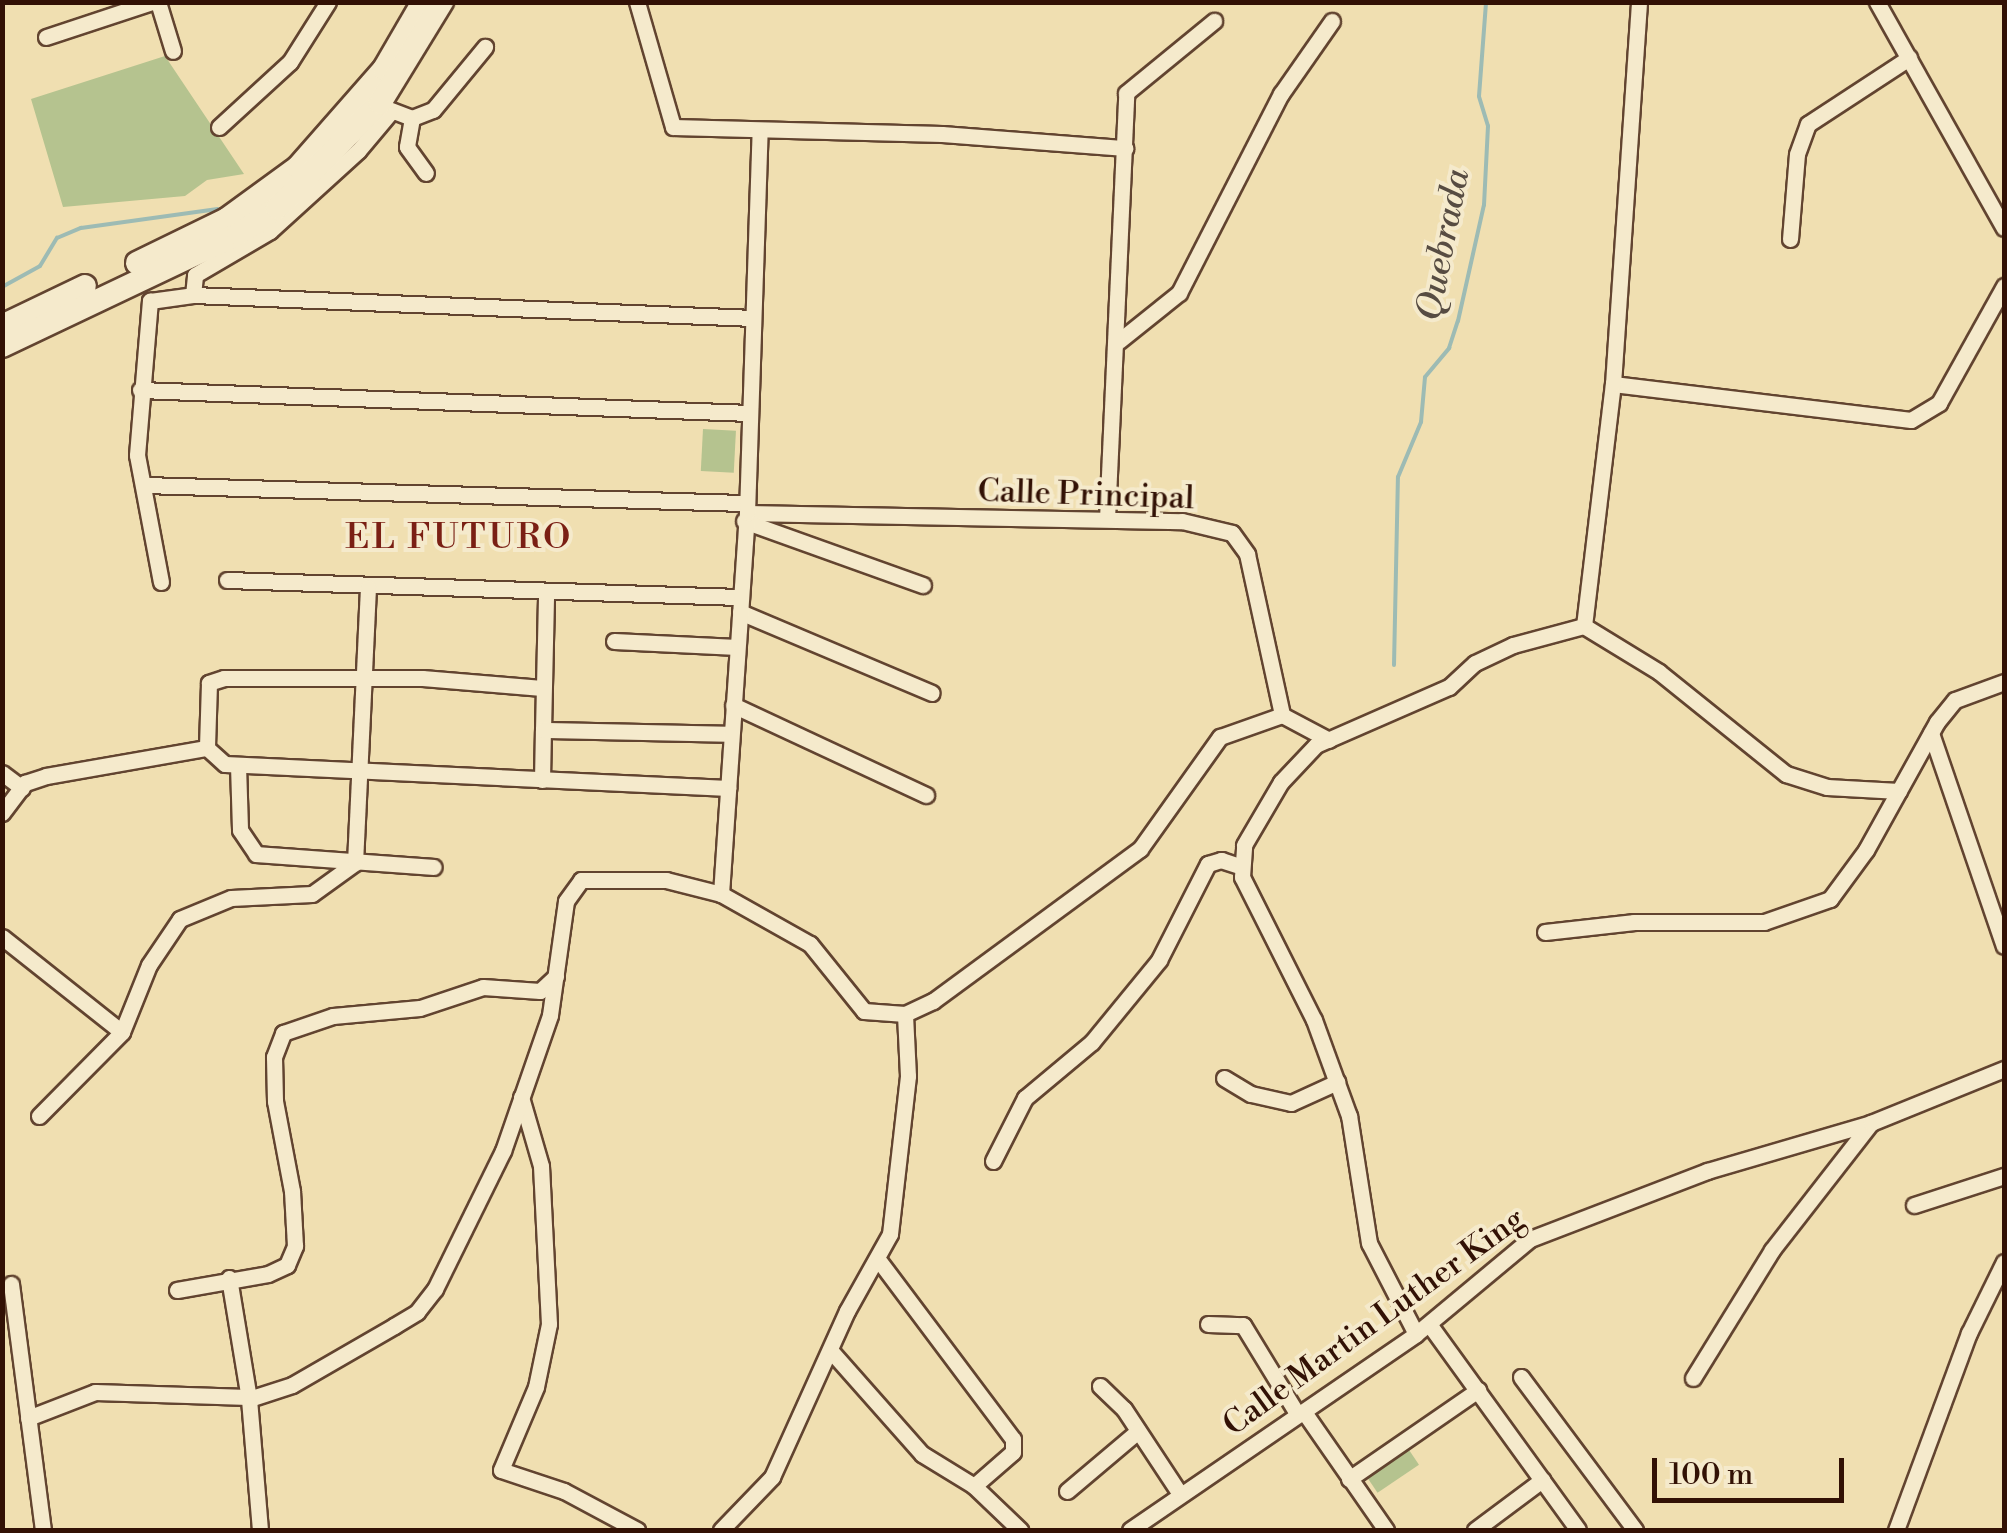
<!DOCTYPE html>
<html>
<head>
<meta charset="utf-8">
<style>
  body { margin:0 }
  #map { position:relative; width:2007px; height:1533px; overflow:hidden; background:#f0dfb1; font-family:"Libre Bodoni",serif }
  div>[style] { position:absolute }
  .green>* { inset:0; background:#b5c38f; transform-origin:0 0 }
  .stream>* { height:4px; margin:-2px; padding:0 2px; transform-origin:2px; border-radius:2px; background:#9dbbb4 }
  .roads { filter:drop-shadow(2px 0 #624430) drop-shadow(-2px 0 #624430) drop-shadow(0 2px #624430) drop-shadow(0 -2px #624430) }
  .street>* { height:15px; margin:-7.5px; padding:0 7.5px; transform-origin:7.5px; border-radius:7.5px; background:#f5eacc }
  .secondary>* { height:22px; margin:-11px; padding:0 11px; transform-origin:11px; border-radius:11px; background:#f5eacc }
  span { translate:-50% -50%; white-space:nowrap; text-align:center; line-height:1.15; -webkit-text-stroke:8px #f5eacc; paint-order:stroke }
  .street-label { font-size:32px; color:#321105 }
  .water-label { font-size:35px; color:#574c42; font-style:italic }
  .neighbourhood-label { font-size:35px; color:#7a1f14; letter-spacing:2.5px }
  .frame { position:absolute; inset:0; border:5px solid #321105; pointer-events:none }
  .scale { position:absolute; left:1652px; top:1458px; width:192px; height:45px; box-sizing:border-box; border:5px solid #321105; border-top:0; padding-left:12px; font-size:30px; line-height:35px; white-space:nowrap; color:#321105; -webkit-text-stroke:8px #f5eacc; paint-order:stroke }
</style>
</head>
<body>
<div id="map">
  <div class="green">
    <div style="clip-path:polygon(165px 56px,244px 174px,207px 180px,185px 196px,63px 207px,31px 99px)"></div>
    <div style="left:703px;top:429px;width:33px;height:42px;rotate:3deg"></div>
    <div style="left:1405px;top:1444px;width:25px;height:50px;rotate:56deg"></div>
  </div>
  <div class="stream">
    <div style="left:2px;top:287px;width:43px;rotate:-28.9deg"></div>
    <div style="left:40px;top:266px;width:33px;rotate:-59deg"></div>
    <div style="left:57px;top:238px;width:26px;rotate:-23deg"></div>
    <div style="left:81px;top:228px;width:138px;rotate:-7.9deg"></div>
    <div style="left:1394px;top:665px;width:188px;rotate:-88.8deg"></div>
    <div style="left:1398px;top:477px;width:60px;rotate:-67.3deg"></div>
    <div style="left:1421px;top:422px;width:45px;rotate:-84.9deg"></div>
    <div style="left:1425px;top:377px;width:38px;rotate:-50deg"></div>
    <div style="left:1449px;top:348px;width:28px;rotate:-72deg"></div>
    <div style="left:1458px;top:321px;width:119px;rotate:-77.4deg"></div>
    <div style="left:1484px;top:205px;width:79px;rotate:-87.1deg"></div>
    <div style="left:1488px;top:126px;width:31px;rotate:-107deg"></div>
    <div style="left:1479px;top:96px;width:94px;rotate:-85.7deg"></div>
  </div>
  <div class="roads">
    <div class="street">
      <div style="left:158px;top:2px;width:51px;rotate:73deg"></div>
      <div style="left:637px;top:2px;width:130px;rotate:73.9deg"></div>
      <div style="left:673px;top:127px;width:269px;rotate:1.5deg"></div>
      <div style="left:942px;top:134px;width:184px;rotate:4.4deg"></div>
      <div style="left:1877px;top:2px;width:259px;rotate:60.7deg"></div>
      <div style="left:46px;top:37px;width:112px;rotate:-18.3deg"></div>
      <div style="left:383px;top:107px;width:31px;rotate:21deg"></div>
      <div style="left:412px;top:118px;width:22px;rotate:-21deg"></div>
      <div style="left:433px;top:110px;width:82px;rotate:-50.5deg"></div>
      <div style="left:412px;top:118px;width:29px;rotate:100deg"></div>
      <div style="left:407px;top:147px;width:32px;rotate:54deg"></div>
      <div style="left:219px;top:127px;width:96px;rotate:-42.5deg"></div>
      <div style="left:290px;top:62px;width:71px;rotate:-57.7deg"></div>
      <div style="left:1790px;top:239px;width:85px;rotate:-85.3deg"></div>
      <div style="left:1797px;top:154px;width:32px;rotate:-70deg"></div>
      <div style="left:1808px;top:124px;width:121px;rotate:-33.2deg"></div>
      <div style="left:193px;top:295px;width:20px;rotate:-84deg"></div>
      <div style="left:195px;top:275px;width:87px;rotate:-30.4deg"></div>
      <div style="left:270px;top:231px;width:119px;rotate:-42.3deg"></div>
      <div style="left:358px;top:151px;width:48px;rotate:-50deg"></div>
      <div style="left:1119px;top:341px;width:77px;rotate:-38.7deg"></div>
      <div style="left:1179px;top:293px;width:224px;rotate:-62.9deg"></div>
      <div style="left:1281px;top:94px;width:89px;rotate:-55.1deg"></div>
      <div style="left:1613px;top:384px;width:300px;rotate:6.9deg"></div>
      <div style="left:1911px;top:420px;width:33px;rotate:-31deg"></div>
      <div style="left:1939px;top:403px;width:134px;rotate:-60.9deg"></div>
      <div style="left:140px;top:390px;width:610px;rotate:2.16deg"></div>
      <div style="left:144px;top:485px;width:601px;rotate:1.72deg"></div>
      <div style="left:747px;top:513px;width:435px;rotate:1.1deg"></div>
      <div style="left:1182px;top:521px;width:51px;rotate:13.5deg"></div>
      <div style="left:1232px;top:533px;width:26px;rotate:54deg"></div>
      <div style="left:1247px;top:554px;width:165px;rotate:77.7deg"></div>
      <div style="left:1107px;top:519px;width:426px;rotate:-87.4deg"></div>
      <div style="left:1126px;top:93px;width:114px;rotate:-39.3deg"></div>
      <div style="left:744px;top:521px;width:190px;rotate:19.7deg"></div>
      <div style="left:227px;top:580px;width:513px;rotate:1.9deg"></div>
      <div style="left:161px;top:582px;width:129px;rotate:-100.7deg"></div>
      <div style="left:137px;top:455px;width:155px;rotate:-85.2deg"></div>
      <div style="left:150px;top:301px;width:43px;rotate:-7.9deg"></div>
      <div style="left:193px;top:295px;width:560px;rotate:2.35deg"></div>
      <div style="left:740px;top:612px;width:208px;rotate:22.9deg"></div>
      <div style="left:1584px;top:626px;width:244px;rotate:-83.2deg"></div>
      <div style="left:1613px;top:384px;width:383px;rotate:-86.1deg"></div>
      <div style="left:614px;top:641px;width:123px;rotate:2.8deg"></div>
      <div style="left:542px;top:688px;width:120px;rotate:-175.2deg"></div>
      <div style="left:422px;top:678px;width:198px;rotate:180deg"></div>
      <div style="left:224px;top:678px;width:16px;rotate:162deg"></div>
      <div style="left:209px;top:683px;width:65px;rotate:91.8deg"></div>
      <div style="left:207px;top:748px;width:24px;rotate:42deg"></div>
      <div style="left:225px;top:764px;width:504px;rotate:2.73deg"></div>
      <div style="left:733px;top:705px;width:213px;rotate:25deg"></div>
      <div style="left:543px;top:730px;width:137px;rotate:-88.7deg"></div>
      <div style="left:1931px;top:733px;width:225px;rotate:71.1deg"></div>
      <div style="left:238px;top:765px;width:65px;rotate:88.2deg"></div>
      <div style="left:240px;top:830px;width:29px;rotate:56deg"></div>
      <div style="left:256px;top:854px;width:178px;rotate:4.2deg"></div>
      <div style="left:2px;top:773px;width:25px;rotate:37deg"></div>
      <div style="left:542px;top:780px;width:50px;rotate:-88.9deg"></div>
      <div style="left:543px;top:730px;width:188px;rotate:1.2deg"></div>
      <div style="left:2px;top:813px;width:38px;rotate:-53deg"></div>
      <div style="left:25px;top:783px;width:22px;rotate:-18deg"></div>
      <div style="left:46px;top:776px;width:163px;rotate:-9.9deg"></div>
      <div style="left:721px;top:894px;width:382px;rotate:-86.1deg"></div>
      <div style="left:747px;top:513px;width:383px;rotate:-88.1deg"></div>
      <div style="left:1545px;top:932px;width:90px;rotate:-6.4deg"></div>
      <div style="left:1634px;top:922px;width:130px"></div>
      <div style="left:1764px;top:922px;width:70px;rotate:-19.2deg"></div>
      <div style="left:1830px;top:899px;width:61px;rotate:-53.7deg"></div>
      <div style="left:1866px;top:850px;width:146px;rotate:-61deg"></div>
      <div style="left:1937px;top:722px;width:28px;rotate:-51deg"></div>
      <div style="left:1955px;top:700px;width:52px;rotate:-20.2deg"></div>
      <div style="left:2px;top:937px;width:153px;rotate:38.4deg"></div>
      <div style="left:1224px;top:1078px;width:31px;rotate:31deg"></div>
      <div style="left:1251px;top:1094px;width:41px;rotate:12.7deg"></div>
      <div style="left:1291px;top:1103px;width:51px;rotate:-24.5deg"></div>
      <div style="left:521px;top:1097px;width:72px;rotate:73.8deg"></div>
      <div style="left:541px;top:1166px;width:158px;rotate:87.1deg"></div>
      <div style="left:549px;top:1324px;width:64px;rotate:101.7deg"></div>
      <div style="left:536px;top:1387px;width:90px;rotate:112.9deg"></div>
      <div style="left:501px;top:1470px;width:66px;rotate:18.4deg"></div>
      <div style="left:564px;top:1491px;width:83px;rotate:28.1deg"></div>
      <div style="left:39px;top:1116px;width:118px;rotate:-45.3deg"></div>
      <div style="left:122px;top:1032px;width:72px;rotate:-68.1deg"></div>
      <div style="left:149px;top:965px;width:55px;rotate:-56deg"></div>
      <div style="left:180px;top:919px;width:55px;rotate:-22.4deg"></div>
      <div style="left:231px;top:898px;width:81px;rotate:-2.8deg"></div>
      <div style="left:312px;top:894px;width:53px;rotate:-35.8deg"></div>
      <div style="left:355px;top:863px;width:276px;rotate:-87.3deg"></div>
      <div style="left:993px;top:1161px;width:71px;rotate:-63.1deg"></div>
      <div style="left:1025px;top:1098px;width:87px;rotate:-39.9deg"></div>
      <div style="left:1092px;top:1042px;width:106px;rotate:-50.7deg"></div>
      <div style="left:1159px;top:960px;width:108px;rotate:-63deg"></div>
      <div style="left:1208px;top:864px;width:14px;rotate:-17deg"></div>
      <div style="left:1221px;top:860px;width:22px;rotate:18deg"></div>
      <div style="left:1914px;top:1205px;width:95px;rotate:-17.9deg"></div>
      <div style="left:880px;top:1262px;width:221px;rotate:53.1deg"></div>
      <div style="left:1013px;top:1439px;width:13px;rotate:90deg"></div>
      <div style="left:1013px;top:1452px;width:52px;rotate:138.9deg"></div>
      <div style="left:229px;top:1278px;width:123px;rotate:80.6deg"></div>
      <div style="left:249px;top:1399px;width:131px;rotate:85.2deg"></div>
      <div style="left:11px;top:1284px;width:248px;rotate:82.6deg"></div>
      <div style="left:177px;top:1290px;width:92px;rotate:-10deg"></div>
      <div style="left:268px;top:1274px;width:21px;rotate:-25deg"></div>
      <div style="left:287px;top:1265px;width:21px;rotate:-67deg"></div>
      <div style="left:295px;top:1246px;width:55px;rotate:-93.1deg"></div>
      <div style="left:292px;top:1191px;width:92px;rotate:-100.7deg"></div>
      <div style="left:275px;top:1101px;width:44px;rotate:-91.3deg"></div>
      <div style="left:274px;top:1057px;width:26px;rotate:-69deg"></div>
      <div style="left:283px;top:1033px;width:53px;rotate:-18.8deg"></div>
      <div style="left:333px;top:1016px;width:87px;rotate:-5.3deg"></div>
      <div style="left:420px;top:1008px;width:66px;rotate:-18.4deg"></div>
      <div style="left:483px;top:987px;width:57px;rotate:4deg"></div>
      <div style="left:540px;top:991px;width:22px;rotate:-43deg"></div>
      <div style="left:1208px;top:1324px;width:35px;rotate:2deg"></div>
      <div style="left:1243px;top:1325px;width:105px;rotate:58.6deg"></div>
      <div style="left:1429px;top:1324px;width:254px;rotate:54.1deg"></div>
      <div style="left:1416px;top:1334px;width:102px;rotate:-117.3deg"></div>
      <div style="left:1369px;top:1243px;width:129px;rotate:-98.9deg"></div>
      <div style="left:1349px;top:1116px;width:102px;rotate:-110deg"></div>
      <div style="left:1314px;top:1020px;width:160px;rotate:-116.7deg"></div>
      <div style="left:1242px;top:877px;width:32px;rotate:-86deg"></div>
      <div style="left:1244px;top:845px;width:73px;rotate:-59.6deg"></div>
      <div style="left:1281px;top:782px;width:51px;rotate:-46.6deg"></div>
      <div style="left:1316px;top:745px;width:145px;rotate:-23.6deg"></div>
      <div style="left:1449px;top:687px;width:35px;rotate:-43deg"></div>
      <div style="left:1475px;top:663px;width:42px;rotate:-25.3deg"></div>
      <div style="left:1513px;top:645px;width:73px;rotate:-15deg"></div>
      <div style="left:1584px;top:626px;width:88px;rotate:31.5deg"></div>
      <div style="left:1659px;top:672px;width:163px;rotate:38.8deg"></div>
      <div style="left:1786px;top:774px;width:43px;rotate:17.6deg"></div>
      <div style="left:1827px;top:787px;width:72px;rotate:3.2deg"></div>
      <div style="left:830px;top:1350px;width:139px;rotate:48.5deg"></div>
      <div style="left:922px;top:1454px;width:61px;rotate:31.6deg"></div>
      <div style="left:974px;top:1486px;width:64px;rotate:43.7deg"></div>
      <div style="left:1521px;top:1377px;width:191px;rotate:53.3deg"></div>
      <div style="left:1693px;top:1378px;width:150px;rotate:-58.3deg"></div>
      <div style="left:1772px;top:1250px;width:161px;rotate:-52.1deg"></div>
      <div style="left:1100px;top:1386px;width:33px;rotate:44deg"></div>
      <div style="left:1124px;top:1409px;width:102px;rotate:56.6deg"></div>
      <div style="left:249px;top:1399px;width:45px;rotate:-18deg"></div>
      <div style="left:292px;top:1385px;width:118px;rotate:-30deg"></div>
      <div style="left:394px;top:1326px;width:27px;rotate:-31deg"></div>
      <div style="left:417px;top:1312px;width:29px;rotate:-52deg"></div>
      <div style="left:435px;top:1289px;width:154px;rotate:-63.8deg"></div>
      <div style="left:503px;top:1151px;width:144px;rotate:-70.9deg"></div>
      <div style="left:550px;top:1015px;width:115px;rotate:-82deg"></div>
      <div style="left:566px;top:901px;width:26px;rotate:-54deg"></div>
      <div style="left:581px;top:880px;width:85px"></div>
      <div style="left:666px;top:880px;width:57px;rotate:14.3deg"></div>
      <div style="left:721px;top:894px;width:102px;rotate:29.3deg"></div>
      <div style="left:810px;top:944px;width:86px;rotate:51.1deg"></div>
      <div style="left:864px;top:1011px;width:41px;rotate:4.2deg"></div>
      <div style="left:905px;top:1014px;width:31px;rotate:-25deg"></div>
      <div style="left:933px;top:1001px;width:257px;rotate:-36.3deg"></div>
      <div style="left:1140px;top:849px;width:138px;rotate:-54.5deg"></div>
      <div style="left:1220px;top:737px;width:66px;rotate:-19.5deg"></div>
      <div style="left:1282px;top:715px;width:53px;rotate:28deg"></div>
      <div style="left:1304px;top:1412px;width:144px;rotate:55.2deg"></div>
      <div style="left:28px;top:1418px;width:72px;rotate:-21.2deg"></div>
      <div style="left:95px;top:1392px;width:153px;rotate:1.9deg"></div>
      <div style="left:1349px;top:1479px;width:157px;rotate:-34.6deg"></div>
      <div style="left:1067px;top:1491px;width:93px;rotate:-40.2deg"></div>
      <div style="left:721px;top:1530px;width:74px;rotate:-46.1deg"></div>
      <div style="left:772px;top:1477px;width:182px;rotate:-65.7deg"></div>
      <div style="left:847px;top:1311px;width:88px;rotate:-60.8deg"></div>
      <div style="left:890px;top:1234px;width:159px;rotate:-83.5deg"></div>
      <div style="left:908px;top:1076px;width:62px;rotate:-92.8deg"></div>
      <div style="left:1130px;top:1530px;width:347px;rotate:-34.4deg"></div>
      <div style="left:1416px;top:1334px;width:148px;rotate:-39.8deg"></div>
      <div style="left:1530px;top:1239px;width:190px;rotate:-21deg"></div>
      <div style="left:1707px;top:1171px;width:171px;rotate:-16.3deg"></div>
      <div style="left:1871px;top:1123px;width:144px;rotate:-22.1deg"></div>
      <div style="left:1475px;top:1530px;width:84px;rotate:-36.7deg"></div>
      <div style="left:1896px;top:1530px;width:210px;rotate:-69.7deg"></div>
      <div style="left:1969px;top:1333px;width:79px;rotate:-63.8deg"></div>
    </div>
    <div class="secondary">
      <div style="left:137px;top:263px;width:100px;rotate:-26.1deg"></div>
      <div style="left:227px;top:219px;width:88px;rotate:-36.2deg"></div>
      <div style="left:298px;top:167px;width:130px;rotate:-48.7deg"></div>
      <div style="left:384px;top:69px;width:78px;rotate:-59.8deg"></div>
      <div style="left:2px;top:326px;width:92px;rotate:-25.7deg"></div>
      <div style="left:2px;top:346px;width:261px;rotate:-25.4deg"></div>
      <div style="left:238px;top:234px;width:47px;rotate:-33.7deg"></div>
      <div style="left:277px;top:208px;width:147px;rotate:-45.6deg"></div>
      <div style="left:380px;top:103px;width:119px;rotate:-58.5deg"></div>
    </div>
  </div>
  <div class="street-label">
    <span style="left:1086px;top:495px;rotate:2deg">Calle Principal</span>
    <span style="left:1374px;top:1322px;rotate:-36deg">Calle Martin Luther King</span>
  </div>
  <div class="water-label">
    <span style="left:1444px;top:245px;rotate:-79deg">Quebrada</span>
  </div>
  <div class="neighbourhood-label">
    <span style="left:459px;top:538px">EL FUTURO</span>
  </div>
  <div class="frame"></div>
  <div class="scale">100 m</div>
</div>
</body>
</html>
